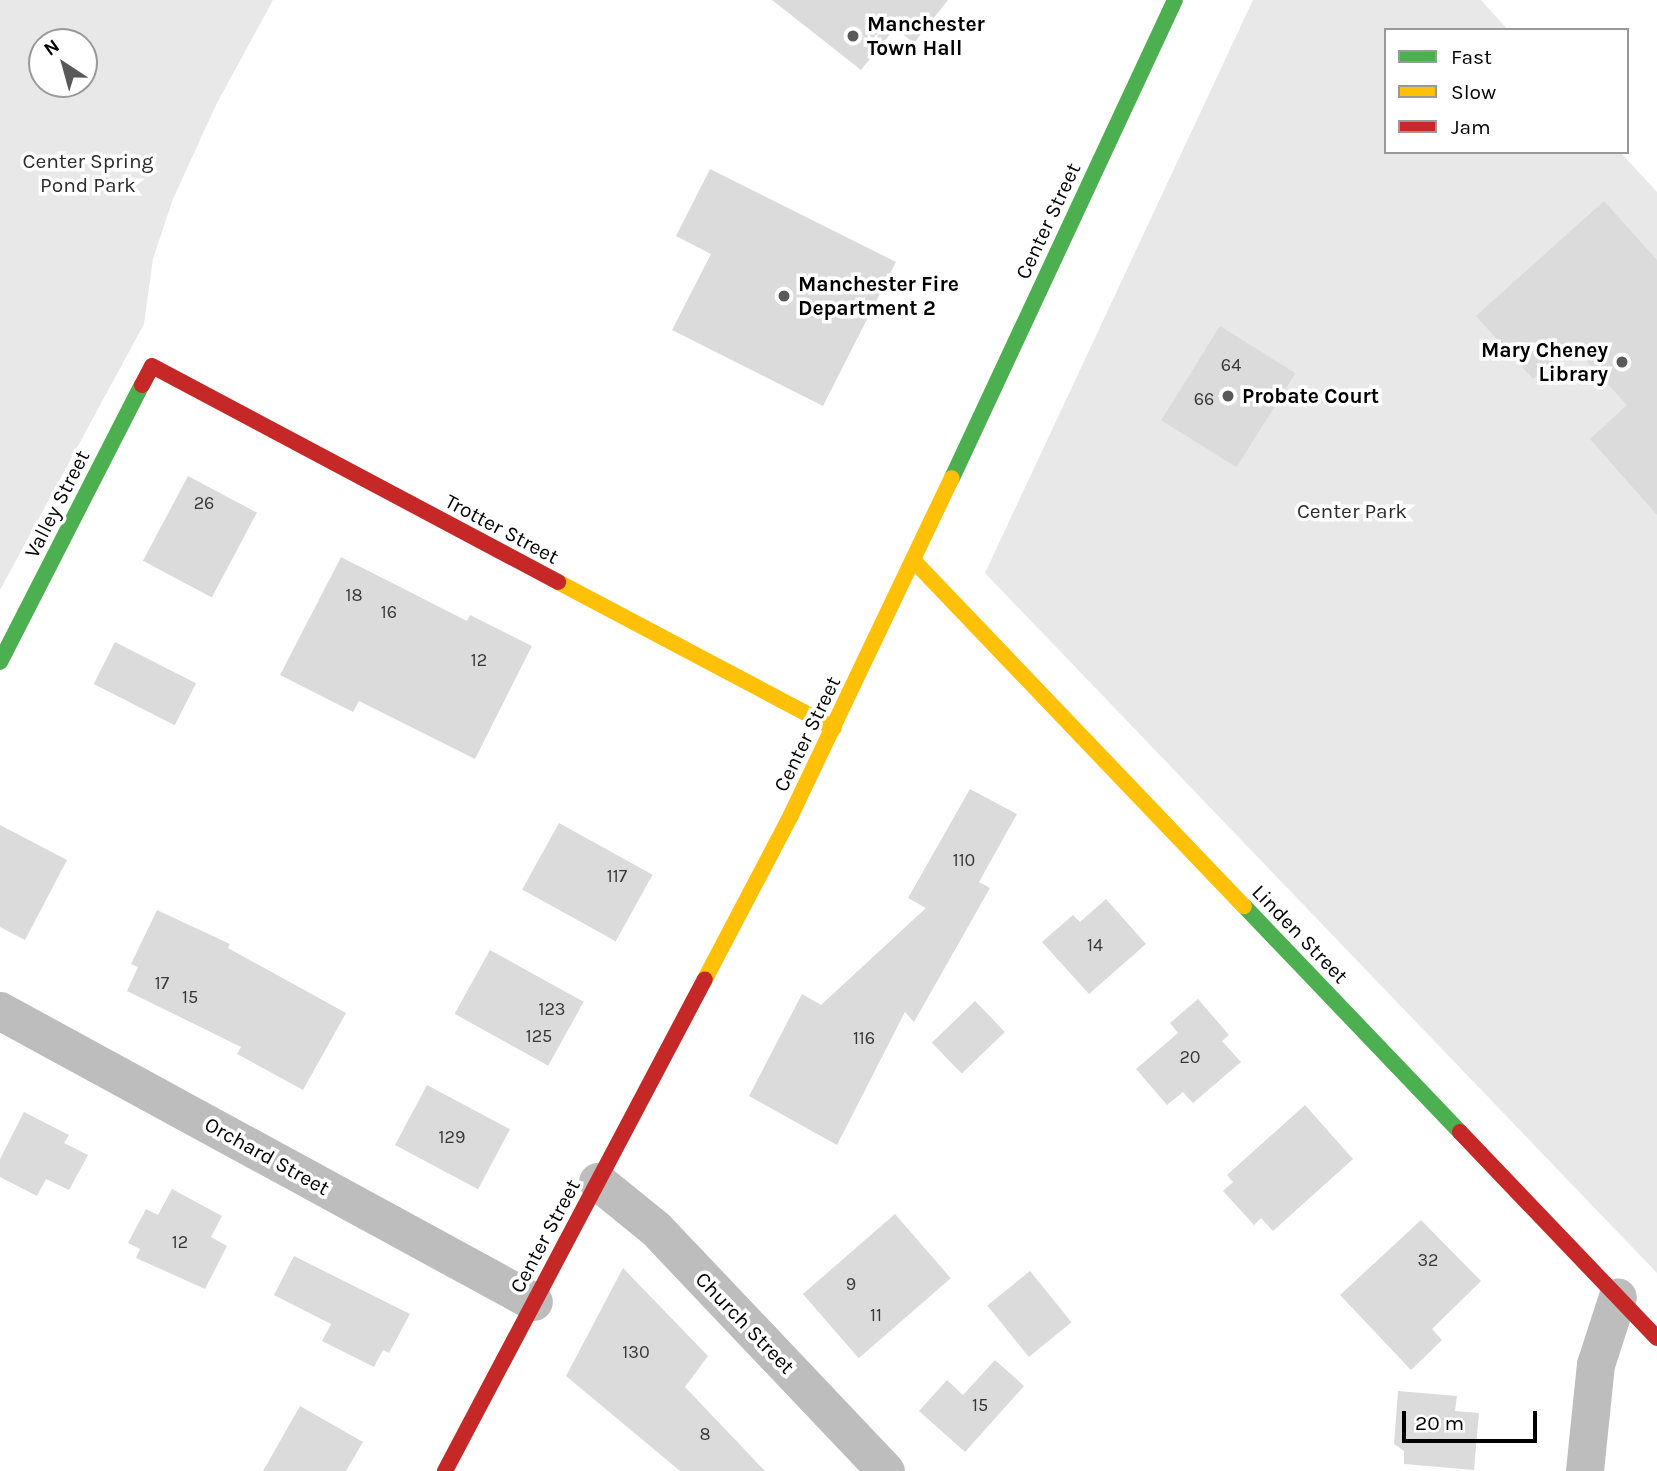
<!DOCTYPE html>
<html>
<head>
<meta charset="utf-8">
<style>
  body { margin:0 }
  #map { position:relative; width:1657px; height:1471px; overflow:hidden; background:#fff; font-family:Karla,sans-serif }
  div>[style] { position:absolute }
  .green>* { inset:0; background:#e8e8e8 }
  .building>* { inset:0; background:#dbdbdb; transform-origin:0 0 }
  .street>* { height:38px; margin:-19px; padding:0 19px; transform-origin:19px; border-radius:19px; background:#bdbdbd }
  .fast>* { height:16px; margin:-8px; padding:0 8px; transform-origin:8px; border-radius:8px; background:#4caf50 }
  .slow>* { height:16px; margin:-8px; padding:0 8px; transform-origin:8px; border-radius:8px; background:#ffc107 }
  .jam>* { height:16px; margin:-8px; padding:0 8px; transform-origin:8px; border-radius:8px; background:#c62828 }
  .dots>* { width:19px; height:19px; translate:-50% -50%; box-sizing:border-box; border:4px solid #fff; border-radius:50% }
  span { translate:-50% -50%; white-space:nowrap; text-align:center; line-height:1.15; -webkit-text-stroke:7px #fff; paint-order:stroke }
  .number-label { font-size:18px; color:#373737 }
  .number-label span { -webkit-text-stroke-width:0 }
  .poi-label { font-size:21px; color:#000; font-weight:700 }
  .left { translate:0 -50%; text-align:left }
  .right { translate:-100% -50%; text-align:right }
  .park-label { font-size:21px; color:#2c2c2c }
  .street-label { font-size:21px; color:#000 }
  .legend { position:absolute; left:1384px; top:28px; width:245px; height:126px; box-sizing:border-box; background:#fff; border:2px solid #999; margin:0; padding:9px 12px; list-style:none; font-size:21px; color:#000 }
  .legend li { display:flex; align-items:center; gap:14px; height:35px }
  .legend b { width:35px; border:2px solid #999 }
  .north { position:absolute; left:28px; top:28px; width:70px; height:70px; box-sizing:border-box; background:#fff; border:2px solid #999; border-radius:50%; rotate:324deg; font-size:19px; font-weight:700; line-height:28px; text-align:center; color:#000 }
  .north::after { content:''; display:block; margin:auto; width:24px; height:32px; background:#595959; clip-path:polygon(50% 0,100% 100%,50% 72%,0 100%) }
  .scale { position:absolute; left:1402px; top:1411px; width:135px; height:32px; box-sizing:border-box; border:4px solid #000; border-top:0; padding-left:9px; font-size:21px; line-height:24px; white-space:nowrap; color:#000; -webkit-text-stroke:5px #fff; paint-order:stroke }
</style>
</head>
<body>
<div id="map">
  <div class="green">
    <div style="clip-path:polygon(evenodd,0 0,273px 0,216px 105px,173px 199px,153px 259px,144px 324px,0 590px,0 0,42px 42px,84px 42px,84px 84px,42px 84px,42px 42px)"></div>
    <div style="clip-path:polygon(1253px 0,1481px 0,1508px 30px,1386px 30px,1386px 152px,1620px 152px,1657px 192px,1657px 1273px,985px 573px)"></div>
  </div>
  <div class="building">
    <div style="clip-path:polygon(772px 0,948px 0,914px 43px,895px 28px,861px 70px)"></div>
    <div style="clip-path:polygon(710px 169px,896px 262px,823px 406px,672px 330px,711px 254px,676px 236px)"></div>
    <div style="clip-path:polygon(1604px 201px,1657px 260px,1657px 515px,1590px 439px,1627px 405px,1571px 344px,1533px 379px,1476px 316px)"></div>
    <div style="left:1220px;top:326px;width:89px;height:111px;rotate:32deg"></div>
    <div style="left:188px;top:476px;width:78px;height:96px;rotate:28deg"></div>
    <div style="clip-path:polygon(341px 557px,467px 621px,470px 615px,532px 646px,475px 759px,359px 701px,353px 712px,280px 675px)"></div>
    <div style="left:115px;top:642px;width:91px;height:47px;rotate:27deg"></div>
    <div style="clip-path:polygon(970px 789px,1017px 814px,979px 882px,990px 888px,914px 1022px,905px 1012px,837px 1145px,749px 1096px,802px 994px,821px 1005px,926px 908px,908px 898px)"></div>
    <div style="left:559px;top:823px;width:107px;height:76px;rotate:29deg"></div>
    <div style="clip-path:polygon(0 825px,67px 860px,25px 940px,0 927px)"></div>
    <div style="clip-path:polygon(1106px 899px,1146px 944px,1089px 994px,1042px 942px,1073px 915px,1080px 922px)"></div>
    <div style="clip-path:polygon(157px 910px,230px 944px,228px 948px,346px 1013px,303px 1090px,237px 1054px,241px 1047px,127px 991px,138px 967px,131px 964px)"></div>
    <div style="left:490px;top:950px;width:107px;height:73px;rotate:29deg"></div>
    <div style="clip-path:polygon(1198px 999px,1229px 1035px,1222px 1041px,1241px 1062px,1193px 1103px,1183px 1092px,1167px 1105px,1136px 1069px,1178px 1033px,1170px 1023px)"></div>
    <div style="left:975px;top:1001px;width:43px;height:60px;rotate:46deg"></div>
    <div style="left:427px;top:1085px;width:94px;height:68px;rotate:28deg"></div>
    <div style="clip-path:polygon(1305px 1105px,1353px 1159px,1273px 1231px,1261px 1218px,1254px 1225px,1223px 1191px,1233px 1182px,1227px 1175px)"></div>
    <div style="clip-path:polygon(24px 1112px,69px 1135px,64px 1143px,88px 1155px,69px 1190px,46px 1179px,37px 1196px,0 1177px,0 1159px)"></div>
    <div style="clip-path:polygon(172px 1189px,222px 1216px,211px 1237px,227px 1246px,205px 1289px,136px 1258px,140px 1249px,128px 1243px,146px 1209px,158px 1215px)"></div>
    <div style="left:895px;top:1214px;width:85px;height:122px;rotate:49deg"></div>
    <div style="clip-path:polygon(1421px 1220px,1481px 1281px,1432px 1329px,1442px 1340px,1411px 1370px,1340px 1295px)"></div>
    <div style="clip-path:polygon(294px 1256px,410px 1314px,389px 1353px,383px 1350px,374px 1367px,322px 1341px,331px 1324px,274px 1295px)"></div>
    <div style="clip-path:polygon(623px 1268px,708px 1356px,685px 1387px,765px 1471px,680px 1471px,566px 1376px)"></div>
    <div style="left:1030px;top:1271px;width:66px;height:55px;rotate:51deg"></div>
    <div style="clip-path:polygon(995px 1360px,1024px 1386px,965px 1452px,919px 1411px,947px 1380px,963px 1395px)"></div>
    <div style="clip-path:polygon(1398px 1391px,1457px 1396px,1455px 1411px,1479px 1413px,1474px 1470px,1404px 1464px,1404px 1451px,1394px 1444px)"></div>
    <div style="clip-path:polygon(300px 1406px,363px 1442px,346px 1471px,263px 1471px)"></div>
  </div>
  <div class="street">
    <div style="left:0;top:1011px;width:608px;rotate:28.59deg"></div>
    <div style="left:598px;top:1182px;width:75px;rotate:39deg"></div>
    <div style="left:656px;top:1229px;width:334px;rotate:46.5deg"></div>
    <div style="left:1585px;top:1471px;width:107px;rotate:-84.1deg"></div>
    <div style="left:1596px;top:1365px;width:71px;rotate:-72.1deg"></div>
  </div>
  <div class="fast">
    <div style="left:952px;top:478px;width:527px;rotate:-64.99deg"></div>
    <div style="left:0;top:662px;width:311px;rotate:-62.9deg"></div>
    <div style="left:1244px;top:906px;width:313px;rotate:46.3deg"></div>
  </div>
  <div class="slow">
    <div style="left:913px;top:560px;width:479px;rotate:46.3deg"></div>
    <div style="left:558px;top:582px;width:312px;rotate:27.9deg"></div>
    <div style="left:705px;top:979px;width:185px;rotate:-62.3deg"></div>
    <div style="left:791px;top:815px;width:373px;rotate:-64.5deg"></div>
  </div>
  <div class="jam">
    <div style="left:142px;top:385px;width:21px;rotate:-62deg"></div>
    <div style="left:152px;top:366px;width:460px;rotate:28deg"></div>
    <div style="left:1460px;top:1132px;width:285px;rotate:46.3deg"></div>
    <div style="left:445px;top:1471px;width:556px;rotate:-62.15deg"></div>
  </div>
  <div class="dots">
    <div style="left:853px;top:36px;background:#595959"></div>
    <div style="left:784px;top:296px;background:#595959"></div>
    <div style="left:1622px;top:362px;background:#595959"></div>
    <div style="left:1228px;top:396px;background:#595959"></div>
  </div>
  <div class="number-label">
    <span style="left:1231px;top:365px">64</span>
    <span style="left:1204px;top:399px">66</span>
    <span style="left:204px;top:503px">26</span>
    <span style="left:354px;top:595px">18</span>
    <span style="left:389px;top:612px">16</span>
    <span style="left:479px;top:660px">12</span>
    <span style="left:964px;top:860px">110</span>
    <span style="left:617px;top:876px">117</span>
    <span style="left:1095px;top:945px">14</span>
    <span style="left:162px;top:983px">17</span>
    <span style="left:190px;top:997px">15</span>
    <span style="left:552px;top:1009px">123</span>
    <span style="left:539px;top:1036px">125</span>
    <span style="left:864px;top:1038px">116</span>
    <span style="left:1190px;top:1057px">20</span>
    <span style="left:452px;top:1137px">129</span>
    <span style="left:180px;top:1242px">12</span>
    <span style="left:1428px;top:1260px">32</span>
    <span style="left:851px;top:1284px">9</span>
    <span style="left:876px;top:1315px">11</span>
    <span style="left:636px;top:1352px">130</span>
    <span style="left:980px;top:1405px">15</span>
    <span style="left:705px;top:1434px">8</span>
  </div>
  <div class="poi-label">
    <span class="left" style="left:867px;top:36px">Manchester<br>Town Hall</span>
    <span class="left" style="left:798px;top:296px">Manchester Fire<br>Department 2</span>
    <span class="right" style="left:1608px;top:362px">Mary Cheney<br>Library</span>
    <span class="left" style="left:1242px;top:396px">Probate Court</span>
  </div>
  <div class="park-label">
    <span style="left:88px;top:173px">Center Spring<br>Pond Park</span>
    <span style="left:1352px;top:511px">Center Park</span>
  </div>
  <div class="street-label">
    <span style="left:1048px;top:221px;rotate:-65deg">Center Street</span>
    <span style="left:57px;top:504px;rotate:-63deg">Valley Street</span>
    <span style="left:502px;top:529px;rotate:28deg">Trotter Street</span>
    <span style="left:807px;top:734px;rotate:-64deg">Center Street</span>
    <span style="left:1300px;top:934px;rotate:46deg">Linden Street</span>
    <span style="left:267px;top:1156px;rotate:29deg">Orchard Street</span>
    <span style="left:545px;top:1236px;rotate:-62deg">Center Street</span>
    <span style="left:745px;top:1323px;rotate:46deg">Church Street</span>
  </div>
  <ul class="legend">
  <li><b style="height:9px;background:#4caf50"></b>Fast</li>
  <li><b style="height:9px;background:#ffc107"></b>Slow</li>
  <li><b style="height:9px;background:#c62828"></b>Jam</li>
  </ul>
  <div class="north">N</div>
  <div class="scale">20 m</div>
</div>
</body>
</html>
